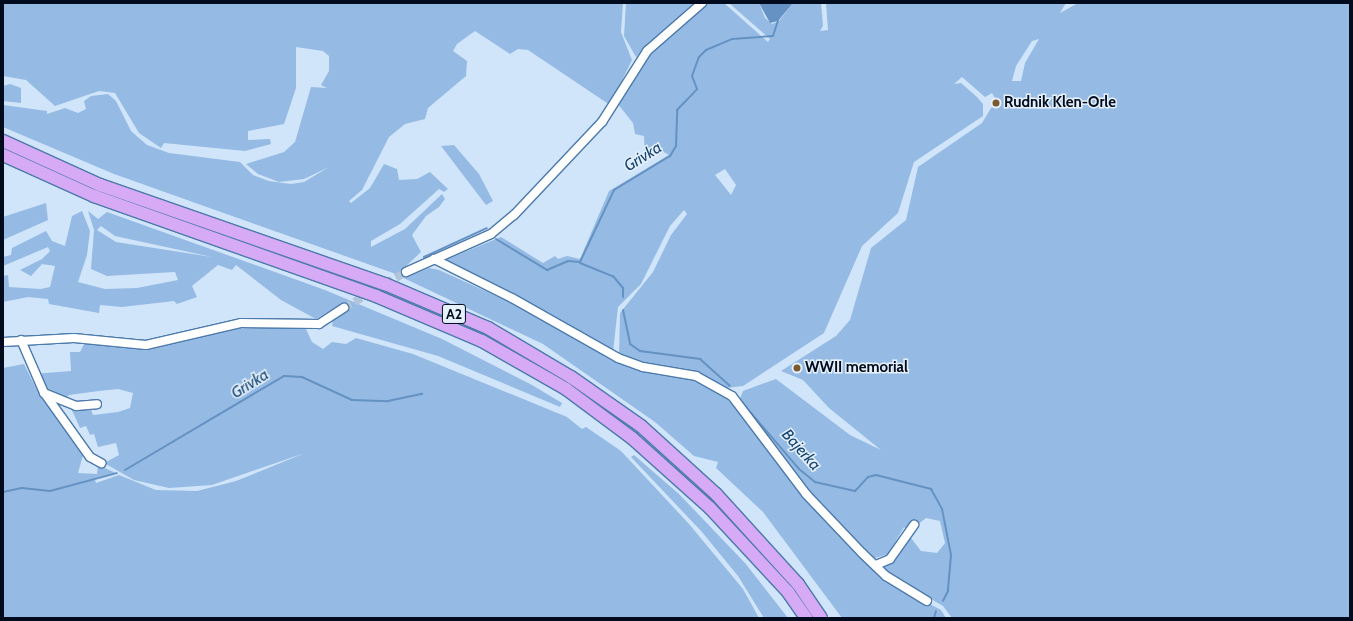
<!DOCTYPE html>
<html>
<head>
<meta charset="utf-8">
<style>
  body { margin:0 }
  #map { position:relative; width:1353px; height:621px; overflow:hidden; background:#d0e4fa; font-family:Cabin,sans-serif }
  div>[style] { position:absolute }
  .green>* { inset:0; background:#95bbe4 }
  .water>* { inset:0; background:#6592c2 }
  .stream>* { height:2px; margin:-1px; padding:0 1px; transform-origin:1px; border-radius:1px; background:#6592c2 }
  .minor-tunnel>* { height:8px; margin-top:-4px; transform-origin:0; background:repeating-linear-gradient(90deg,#b1c4d9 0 8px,transparent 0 12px) }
  .roads { filter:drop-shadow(1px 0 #4c7aac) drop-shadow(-1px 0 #4c7aac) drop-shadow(0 1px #4c7aac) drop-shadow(0 -1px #4c7aac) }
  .minor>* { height:8px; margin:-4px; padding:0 4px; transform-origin:4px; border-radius:4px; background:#fff }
  .highway>* { height:12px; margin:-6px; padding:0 6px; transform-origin:6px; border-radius:6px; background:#d6aaf4 }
  .dots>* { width:11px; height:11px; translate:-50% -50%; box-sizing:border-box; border:2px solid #e6f0fb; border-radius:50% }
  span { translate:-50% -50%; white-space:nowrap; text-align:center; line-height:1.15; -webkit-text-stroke:3px #e6f0fb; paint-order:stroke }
  .shield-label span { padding:1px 3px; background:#e6f0fb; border:1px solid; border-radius:3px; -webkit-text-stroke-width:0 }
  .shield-label { font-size:14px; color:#000c1e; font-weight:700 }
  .poi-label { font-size:15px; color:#000c1e; font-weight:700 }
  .left { translate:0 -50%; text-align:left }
  .water-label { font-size:16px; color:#134472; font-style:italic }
  .frame { position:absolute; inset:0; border:4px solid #000c1e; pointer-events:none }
</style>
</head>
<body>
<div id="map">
  <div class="green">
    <div style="clip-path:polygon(3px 3px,623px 3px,621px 32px,632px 60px,610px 105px,528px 50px,518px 49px,510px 54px,475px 31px,457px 44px,453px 51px,467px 61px,466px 76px,428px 108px,425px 119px,405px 124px,389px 137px,362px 190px,349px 201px,351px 203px,370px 188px,384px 164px,397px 169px,399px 180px,417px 179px,430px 172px,448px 189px,444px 192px,439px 189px,400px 224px,371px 241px,371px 247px,405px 229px,442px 194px,445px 199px,439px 207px,426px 216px,412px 235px,421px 252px,404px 268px,407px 277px,429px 268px,439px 270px,525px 309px,622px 363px,700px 380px,725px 397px,753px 427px,816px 508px,884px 580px,941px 610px,946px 618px,842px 618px,763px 512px,716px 468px,718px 462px,694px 456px,655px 422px,543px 344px,393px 273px,114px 174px,3px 127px,3px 105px,47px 111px,47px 114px,65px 108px,78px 113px,86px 109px,84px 101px,91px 96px,108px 94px,116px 101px,131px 131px,147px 145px,169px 153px,240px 162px,253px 175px,269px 181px,291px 184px,304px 182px,329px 167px,304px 179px,279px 182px,258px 174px,246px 164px,284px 152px,295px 142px,311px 87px,327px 88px,321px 85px,329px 71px,329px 56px,323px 51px,296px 47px,296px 88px,284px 124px,248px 131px,248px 140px,270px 139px,271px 144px,245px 151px,164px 143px,161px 148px,139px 133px,115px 93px,99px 91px,55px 106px,26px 80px,3px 76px)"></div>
    <div style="clip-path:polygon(626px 3px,700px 3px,636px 57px,624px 36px)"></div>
    <div style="clip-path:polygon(evenodd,706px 3px,724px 3px,768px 42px,770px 39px,729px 3px,759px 3px,765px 18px,772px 24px,779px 21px,793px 3px,821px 3px,823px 26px,820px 31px,828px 30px,826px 3px,1066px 3px,1060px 13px,1078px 3px,1350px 3px,1350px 618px,952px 618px,943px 606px,885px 572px,885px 564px,905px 540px,911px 538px,921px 551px,937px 553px,945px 543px,940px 521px,926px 518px,908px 532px,904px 527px,888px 554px,875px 558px,868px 555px,819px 506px,738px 404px,743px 391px,776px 379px,850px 435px,881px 450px,829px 408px,803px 380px,781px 371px,836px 336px,850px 320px,871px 248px,906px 220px,918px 167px,982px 123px,991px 108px,999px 105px,992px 93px,985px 97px,962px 77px,954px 84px,961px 83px,977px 97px,983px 104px,983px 116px,914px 162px,898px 213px,862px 246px,824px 333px,743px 386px,726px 388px,693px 372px,645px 366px,619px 355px,620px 313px,653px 272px,671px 235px,687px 214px,684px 210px,670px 226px,641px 284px,618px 307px,613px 352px,445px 260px,501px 237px,543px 263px,555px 256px,558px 259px,567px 256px,580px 259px,609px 191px,669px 155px,660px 150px,645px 158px,644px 136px,635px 134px,633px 123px,617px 103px,645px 56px,706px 3px,1039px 39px,1025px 63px,1021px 81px,1012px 81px,1016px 66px,1032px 41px,1039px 39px,706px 3px,725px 169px,736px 185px,731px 195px,715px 175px,725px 169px)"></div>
    <div style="clip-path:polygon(10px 84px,21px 88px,21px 103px,3px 101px,3px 86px)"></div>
    <div style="clip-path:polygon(454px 145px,479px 174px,493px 201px,486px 205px,441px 146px)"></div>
    <div style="clip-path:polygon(46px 203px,48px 220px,3px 240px,3px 217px)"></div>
    <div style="clip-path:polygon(evenodd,82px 211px,90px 231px,87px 255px,78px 282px,105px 289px,137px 288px,178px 280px,175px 272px,107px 276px,91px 269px,94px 230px,88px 211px,98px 219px,107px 212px,325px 290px,442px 339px,532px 385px,562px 403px,560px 407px,438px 356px,332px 326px,333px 319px,345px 313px,339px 305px,316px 319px,281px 300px,236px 265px,232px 270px,218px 265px,192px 286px,197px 297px,177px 304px,174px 301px,122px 307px,100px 305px,99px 313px,49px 304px,48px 299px,28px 297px,3px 302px,3px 276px,8px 275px,9px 287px,41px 289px,50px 287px,55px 266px,42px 264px,31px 276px,20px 270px,42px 259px,50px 251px,48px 247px,3px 266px,3px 257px,11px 255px,12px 248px,46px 231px,52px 241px,65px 246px,72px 216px,82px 211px,101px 226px,115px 236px,212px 257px,116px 242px,97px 230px,101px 226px)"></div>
    <div style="clip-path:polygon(250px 326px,306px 329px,312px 342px,323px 349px,332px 342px,346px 344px,356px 338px,413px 354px,567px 417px,582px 429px,586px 427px,621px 451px,689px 524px,743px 589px,759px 618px,3px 618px,3px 368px,24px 364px,36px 388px,83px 455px,78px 473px,97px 474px,98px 465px,116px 473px,95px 479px,96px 483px,119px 475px,156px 490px,197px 491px,236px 481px,305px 453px,212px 485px,169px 488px,134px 480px,104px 463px,119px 455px,116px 443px,98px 447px,94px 434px,90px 435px,86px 426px,80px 428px,71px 408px,91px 409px,93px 415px,118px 412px,130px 408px,133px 393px,118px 389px,99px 391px,69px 395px,63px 401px,49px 396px,33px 374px,71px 371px,70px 352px,80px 352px,85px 342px,142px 349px)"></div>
    <div style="clip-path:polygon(634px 455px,679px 494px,745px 563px,788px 618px,764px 618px,738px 576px,702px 532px,631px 457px)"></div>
  </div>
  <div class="water">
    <div style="clip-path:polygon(759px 3px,793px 3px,778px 21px,770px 23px)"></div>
  </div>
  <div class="stream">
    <div style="left:496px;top:239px;width:60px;rotate:31.3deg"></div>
    <div style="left:547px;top:270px;width:23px;rotate:-23deg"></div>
    <div style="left:568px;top:261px;width:12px;rotate:5deg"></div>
    <div style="left:580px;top:262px;width:80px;rotate:-64.7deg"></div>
    <div style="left:614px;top:190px;width:66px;rotate:-31.3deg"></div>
    <div style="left:670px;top:156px;width:12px;rotate:-59deg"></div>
    <div style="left:676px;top:146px;width:36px;rotate:-88deg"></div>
    <div style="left:677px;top:110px;width:29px;rotate:-46deg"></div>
    <div style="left:697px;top:89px;width:14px;rotate:-111deg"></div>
    <div style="left:692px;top:76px;width:20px;rotate:-70deg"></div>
    <div style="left:699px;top:57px;width:10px;rotate:-45deg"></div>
    <div style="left:706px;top:50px;width:28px;rotate:-23deg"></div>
    <div style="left:732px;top:39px;width:41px;rotate:-4.2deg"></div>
    <div style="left:773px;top:36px;width:16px;rotate:-72deg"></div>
    <div style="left:424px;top:257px;width:69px;rotate:-24.7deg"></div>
    <div style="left:580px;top:263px;width:35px;rotate:22deg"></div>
    <div style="left:613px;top:276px;width:16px;rotate:50deg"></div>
    <div style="left:623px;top:288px;width:9px;rotate:90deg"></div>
    <div style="left:623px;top:310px;width:35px;rotate:78deg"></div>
    <div style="left:630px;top:344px;width:12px;rotate:35deg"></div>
    <div style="left:640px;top:351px;width:61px;rotate:7.6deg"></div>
    <div style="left:700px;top:359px;width:40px;rotate:42deg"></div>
    <div style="left:739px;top:399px;width:92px;rotate:49.4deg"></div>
    <div style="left:799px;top:469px;width:21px;rotate:39deg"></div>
    <div style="left:815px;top:482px;width:41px;rotate:12.7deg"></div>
    <div style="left:855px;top:491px;width:19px;rotate:-47deg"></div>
    <div style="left:868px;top:477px;width:8px;rotate:-14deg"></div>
    <div style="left:876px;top:475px;width:57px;rotate:14.3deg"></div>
    <div style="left:931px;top:489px;width:23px;rotate:61deg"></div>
    <div style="left:942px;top:509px;width:47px;rotate:78.9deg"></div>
    <div style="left:951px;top:555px;width:36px;rotate:95deg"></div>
    <div style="left:948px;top:591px;width:11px;rotate:117deg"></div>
    <div style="left:125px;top:470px;width:185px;rotate:-30.6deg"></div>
    <div style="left:284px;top:376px;width:18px;rotate:3deg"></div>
    <div style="left:302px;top:377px;width:55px;rotate:24.7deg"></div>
    <div style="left:352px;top:400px;width:36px;rotate:2deg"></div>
    <div style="left:388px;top:401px;width:35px;rotate:-12deg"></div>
    <div style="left:3px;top:492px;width:19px;rotate:-12deg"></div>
    <div style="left:22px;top:488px;width:28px;rotate:6deg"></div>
    <div style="left:50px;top:491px;width:69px;rotate:-15deg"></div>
    <div style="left:934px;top:618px;width:7px;rotate:-74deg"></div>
  </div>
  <div class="minor-tunnel">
    <div style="left:344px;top:308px;width:72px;rotate:-30.1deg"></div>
  </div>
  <div class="roads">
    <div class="minor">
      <div style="left:434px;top:259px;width:87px;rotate:26.6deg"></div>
      <div style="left:512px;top:298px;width:122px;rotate:29.5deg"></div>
      <div style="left:618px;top:358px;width:27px;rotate:20deg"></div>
      <div style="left:643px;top:367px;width:54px;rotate:9.6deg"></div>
      <div style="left:696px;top:376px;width:41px;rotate:29.1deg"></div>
      <div style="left:732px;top:396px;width:123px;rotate:52.9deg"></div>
      <div style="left:806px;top:494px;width:81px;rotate:46.5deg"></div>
      <div style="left:862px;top:553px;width:33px;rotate:44deg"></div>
      <div style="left:886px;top:576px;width:48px;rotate:31.4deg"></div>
      <div style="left:406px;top:272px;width:93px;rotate:-24.1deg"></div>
      <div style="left:491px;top:234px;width:30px;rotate:-40deg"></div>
      <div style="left:514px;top:215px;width:128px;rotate:-46.6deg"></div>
      <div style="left:602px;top:122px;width:84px;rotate:-57.6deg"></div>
      <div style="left:647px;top:51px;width:73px;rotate:-41.1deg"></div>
      <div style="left:21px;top:340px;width:58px;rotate:66.5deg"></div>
      <div style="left:44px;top:393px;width:35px;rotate:22deg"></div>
      <div style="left:76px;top:406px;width:21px;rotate:-5deg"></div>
      <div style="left:3px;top:342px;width:71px;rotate:-3.2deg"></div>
      <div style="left:74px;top:338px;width:72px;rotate:5.6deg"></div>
      <div style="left:146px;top:345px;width:98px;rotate:-13deg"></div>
      <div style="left:241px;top:323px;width:78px;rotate:0.7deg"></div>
      <div style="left:319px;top:324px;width:30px;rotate:-33deg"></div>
      <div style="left:45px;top:394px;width:77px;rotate:54.5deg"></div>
      <div style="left:90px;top:457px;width:13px;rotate:29deg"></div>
      <div style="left:876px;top:565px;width:15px;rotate:-23deg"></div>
      <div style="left:890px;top:559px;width:42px;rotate:-54.8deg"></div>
    </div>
    <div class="highway">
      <div style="left:3px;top:141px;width:107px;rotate:24.4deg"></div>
      <div style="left:100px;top:185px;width:302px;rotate:19.2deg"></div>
      <div style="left:385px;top:284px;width:112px;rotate:23.1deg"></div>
      <div style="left:488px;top:328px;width:96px;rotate:30.6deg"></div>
      <div style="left:571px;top:377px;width:85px;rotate:35deg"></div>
      <div style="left:641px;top:426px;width:101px;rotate:42.2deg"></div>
      <div style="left:716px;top:494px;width:122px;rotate:47.7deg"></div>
      <div style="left:798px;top:584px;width:41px;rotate:55.9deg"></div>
      <div style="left:3px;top:155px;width:100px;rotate:24.3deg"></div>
      <div style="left:94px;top:196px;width:299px;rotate:19.5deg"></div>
      <div style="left:376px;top:296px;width:115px;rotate:23deg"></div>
      <div style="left:482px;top:341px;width:97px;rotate:29.7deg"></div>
      <div style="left:566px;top:389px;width:82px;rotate:36.6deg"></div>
      <div style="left:632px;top:438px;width:105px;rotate:41.9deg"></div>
      <div style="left:710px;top:508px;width:115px;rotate:47.1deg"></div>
      <div style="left:788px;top:592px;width:32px;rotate:55deg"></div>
    </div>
  </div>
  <div class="dots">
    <div style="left:996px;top:103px;background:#7b5a30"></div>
    <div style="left:797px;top:368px;background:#7b5a30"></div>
  </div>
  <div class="shield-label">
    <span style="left:454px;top:314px">A2</span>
  </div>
  <div class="poi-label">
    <span class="left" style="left:1004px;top:103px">Rudnik Klen-Orle</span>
    <span class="left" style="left:805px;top:368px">WWII memorial</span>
  </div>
  <div class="water-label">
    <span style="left:643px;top:157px;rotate:-32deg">Grivka</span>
    <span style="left:250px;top:384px;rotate:-32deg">Grivka</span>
    <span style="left:801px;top:450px;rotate:48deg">Bajerka</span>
  </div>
  <div class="frame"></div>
</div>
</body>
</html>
